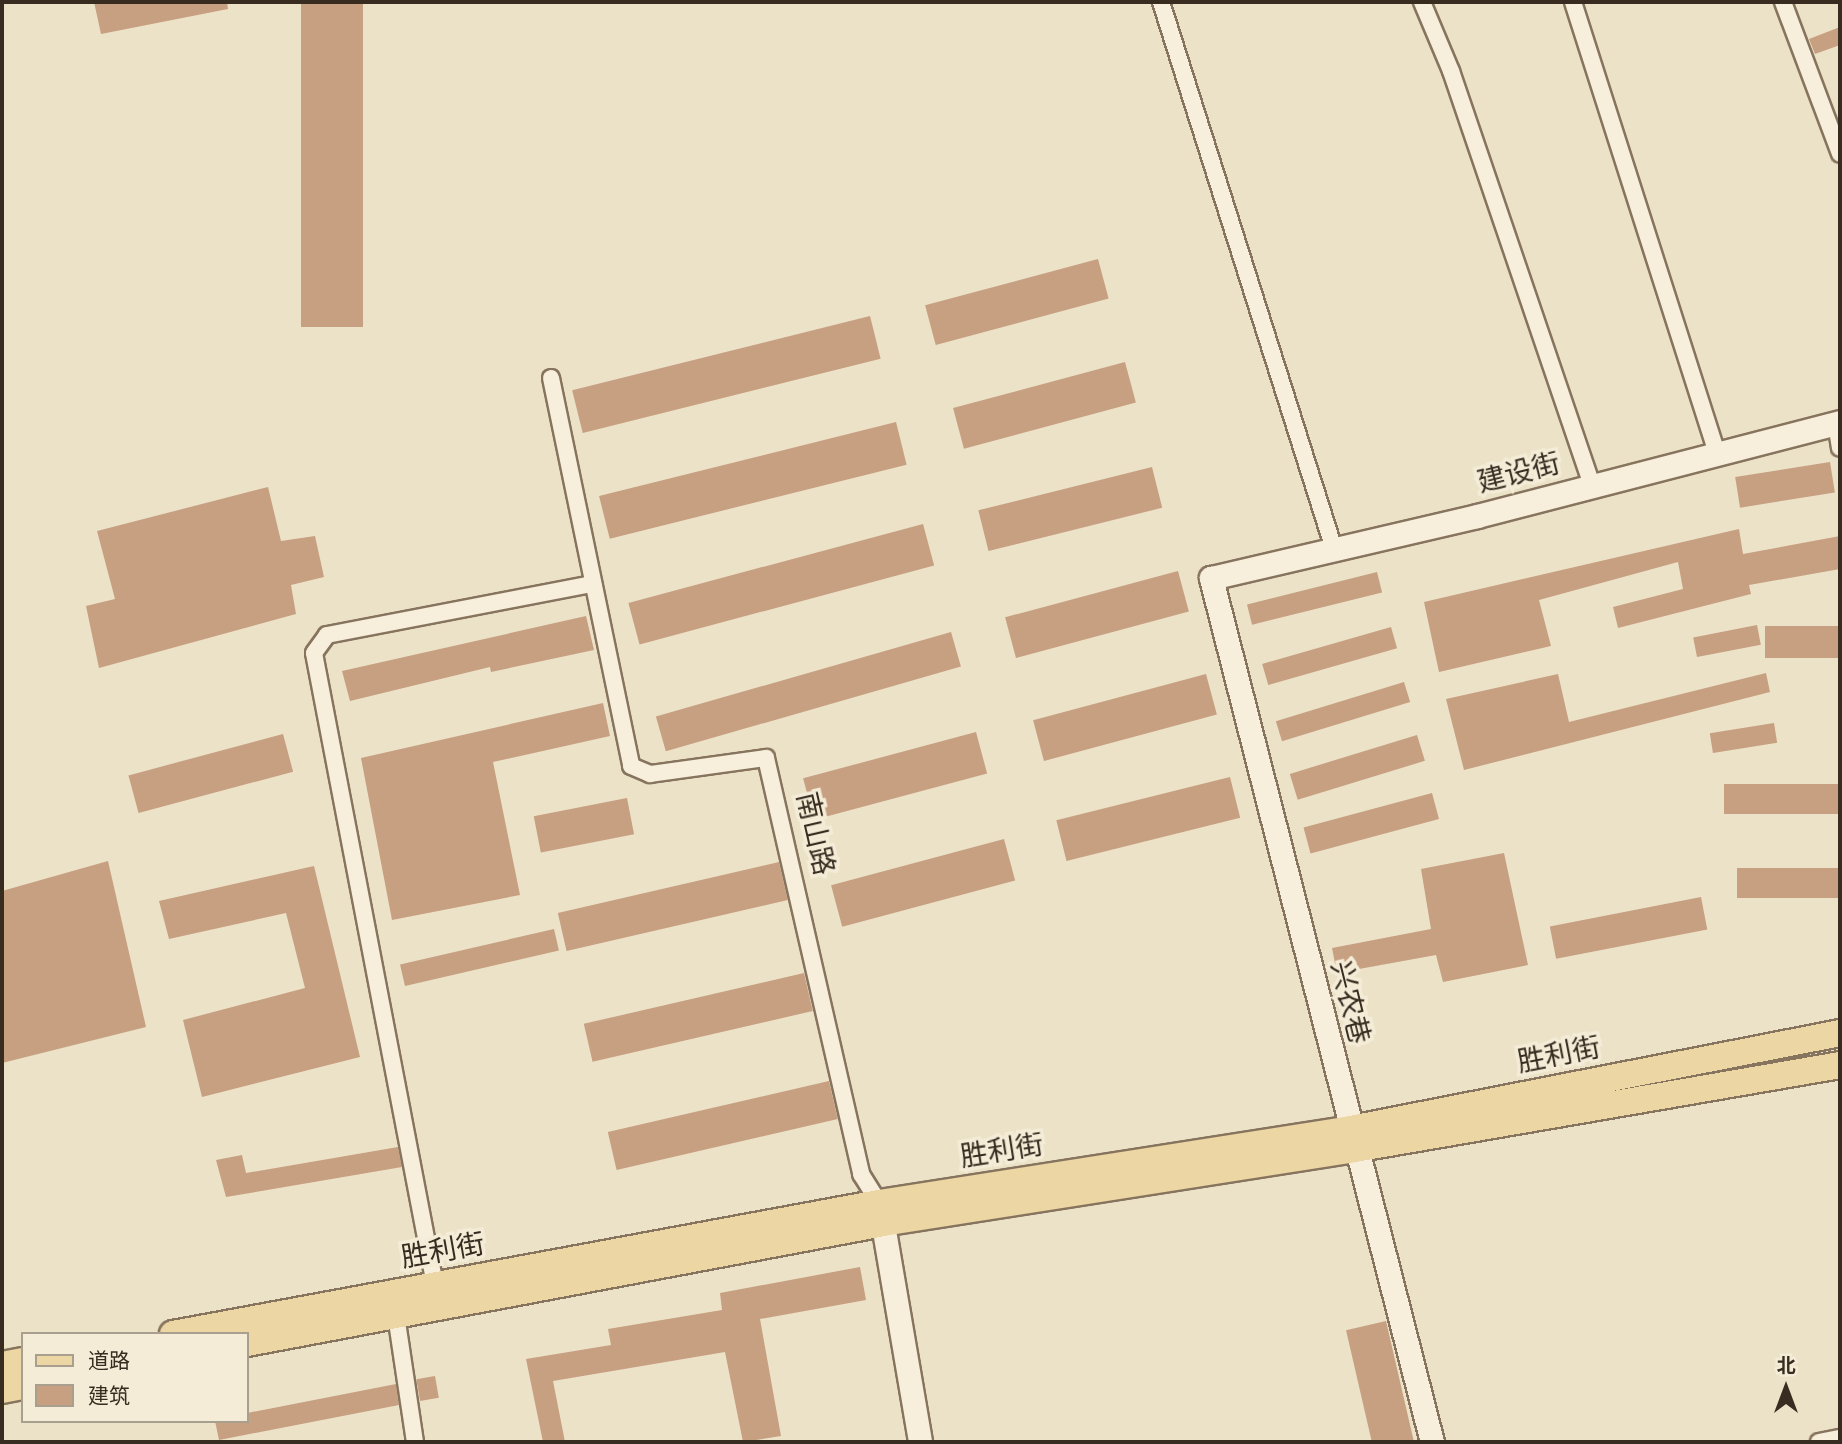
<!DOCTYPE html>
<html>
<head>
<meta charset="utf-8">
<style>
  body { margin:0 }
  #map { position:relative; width:1842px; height:1444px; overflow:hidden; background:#ece2c8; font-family:Spectral,"Noto Sans SC",serif }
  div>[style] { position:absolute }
  .building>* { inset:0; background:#c79f81; transform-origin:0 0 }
  .roads { filter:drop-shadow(2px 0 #87745e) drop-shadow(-2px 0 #87745e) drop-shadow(0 2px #87745e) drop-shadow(0 -2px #87745e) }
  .street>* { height:16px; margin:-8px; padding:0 8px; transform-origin:8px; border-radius:8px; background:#f7efdb }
  .secondary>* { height:23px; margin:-11.5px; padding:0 11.5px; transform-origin:11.5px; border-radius:11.5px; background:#f7efdb }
  .primary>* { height:26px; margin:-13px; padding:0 13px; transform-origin:13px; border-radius:13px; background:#ecd6a3 }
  span { translate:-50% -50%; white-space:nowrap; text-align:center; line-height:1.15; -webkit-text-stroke:7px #f4ecd7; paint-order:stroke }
  .street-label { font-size:28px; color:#382c21 }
  .frame { position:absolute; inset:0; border:4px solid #382c21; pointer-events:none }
  .legend { position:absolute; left:21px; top:1332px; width:228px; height:91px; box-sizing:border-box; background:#f4ecd7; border:2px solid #a99f8e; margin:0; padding:9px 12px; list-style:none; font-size:21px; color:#382c21 }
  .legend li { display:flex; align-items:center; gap:14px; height:35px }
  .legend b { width:35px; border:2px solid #a99f8e }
  .north { position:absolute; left:1751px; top:1353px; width:70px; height:70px; -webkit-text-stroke:5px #f4ecd7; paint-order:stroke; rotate:0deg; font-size:19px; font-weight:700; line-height:28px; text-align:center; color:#382c21 }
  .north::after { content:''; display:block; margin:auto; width:24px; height:32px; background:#382c21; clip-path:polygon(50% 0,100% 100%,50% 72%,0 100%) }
</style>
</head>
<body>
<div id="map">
  <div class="building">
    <div style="clip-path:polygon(94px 2px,227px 2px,228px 9px,101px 34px)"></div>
    <div style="left:301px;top:2px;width:62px;height:325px"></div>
    <div style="clip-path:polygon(1840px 27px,1840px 45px,1815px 54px,1809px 39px)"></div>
    <div style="left:1098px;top:259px;width:41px;height:179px;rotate:75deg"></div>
    <div style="left:870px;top:316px;width:44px;height:307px;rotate:76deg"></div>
    <div style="left:1125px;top:362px;width:42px;height:178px;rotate:75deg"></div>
    <div style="left:896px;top:422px;width:44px;height:306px;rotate:76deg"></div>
    <div style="left:1830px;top:462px;width:31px;height:96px;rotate:81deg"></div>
    <div style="left:1152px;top:467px;width:42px;height:179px;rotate:76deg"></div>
    <div style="clip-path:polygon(268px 487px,281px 541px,315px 536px,324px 577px,291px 585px,296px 614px,99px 668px,86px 606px,115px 599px,97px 531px)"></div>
    <div style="left:923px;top:524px;width:43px;height:305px;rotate:75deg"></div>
    <div style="clip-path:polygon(1739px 529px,1743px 554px,1840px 536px,1840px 569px,1749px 585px,1751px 594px,1618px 628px,1613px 607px,1683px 589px,1678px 562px,1539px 600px,1551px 646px,1439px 672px,1424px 602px)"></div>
    <div style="left:1178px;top:571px;width:42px;height:179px;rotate:75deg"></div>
    <div style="left:1377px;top:572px;width:21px;height:134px;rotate:76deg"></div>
    <div style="clip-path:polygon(586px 616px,594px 650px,491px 672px,490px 667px,350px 701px,342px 671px)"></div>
    <div style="left:1757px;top:625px;width:20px;height:65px;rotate:79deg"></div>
    <div style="left:1840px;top:626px;width:32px;height:75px;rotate:90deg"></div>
    <div style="left:1391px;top:627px;width:22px;height:134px;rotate:74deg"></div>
    <div style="left:951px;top:632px;width:36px;height:307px;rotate:74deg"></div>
    <div style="clip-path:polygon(1766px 673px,1770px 692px,1464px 770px,1446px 699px,1558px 674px,1569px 722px)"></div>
    <div style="left:1206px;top:674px;width:42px;height:179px;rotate:75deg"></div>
    <div style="left:1404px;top:682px;width:21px;height:134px;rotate:73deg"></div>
    <div style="clip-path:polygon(603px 703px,610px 736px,493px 762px,520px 895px,392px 920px,361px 758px)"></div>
    <div style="left:1774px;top:723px;width:20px;height:65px;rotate:81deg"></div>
    <div style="left:976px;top:732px;width:43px;height:179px;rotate:75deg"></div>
    <div style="left:283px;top:734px;width:39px;height:160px;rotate:75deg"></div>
    <div style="left:1417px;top:735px;width:27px;height:133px;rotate:73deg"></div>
    <div style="left:1230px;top:777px;width:42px;height:179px;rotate:76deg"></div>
    <div style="left:1840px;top:784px;width:30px;height:116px;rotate:90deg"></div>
    <div style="left:1432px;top:793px;width:27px;height:133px;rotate:75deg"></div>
    <div style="left:627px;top:798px;width:37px;height:95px;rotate:79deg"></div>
    <div style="left:1004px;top:839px;width:43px;height:179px;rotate:75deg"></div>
    <div style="clip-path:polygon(1504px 853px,1528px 965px,1443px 982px,1436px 955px,1337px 973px,1332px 948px,1431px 929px,1421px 869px)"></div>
    <div style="clip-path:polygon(108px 861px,146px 1027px,2px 1063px,2px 891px)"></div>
    <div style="left:779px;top:862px;width:39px;height:227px;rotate:77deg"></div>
    <div style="clip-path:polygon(314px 866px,360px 1057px,202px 1097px,183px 1020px,305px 988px,286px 913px,169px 939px,159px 901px)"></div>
    <div style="left:1840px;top:868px;width:30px;height:103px;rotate:90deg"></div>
    <div style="left:1701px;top:897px;width:33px;height:154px;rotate:79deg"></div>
    <div style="left:554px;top:929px;width:22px;height:158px;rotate:77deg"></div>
    <div style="left:804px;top:973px;width:39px;height:226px;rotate:77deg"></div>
    <div style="left:829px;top:1081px;width:39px;height:227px;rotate:77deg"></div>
    <div style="clip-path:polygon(398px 1147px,402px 1167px,226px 1197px,216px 1160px,242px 1155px,246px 1173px)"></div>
    <div style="clip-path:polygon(860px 1267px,866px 1300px,760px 1319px,781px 1436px,743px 1442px,725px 1352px,553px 1381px,565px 1442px,543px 1442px,526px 1359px,611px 1345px,608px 1329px,722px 1310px,720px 1293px)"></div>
    <div style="left:1386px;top:1321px;width:124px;height:41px;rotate:77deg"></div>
    <div style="left:435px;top:1376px;width:22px;height:19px;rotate:80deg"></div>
    <div style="clip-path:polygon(396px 1384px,399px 1405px,219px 1440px,215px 1421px,247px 1421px,247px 1413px)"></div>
  </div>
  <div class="roads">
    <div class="street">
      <div style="left:1161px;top:2px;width:574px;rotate:72.45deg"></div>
      <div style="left:1422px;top:2px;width:75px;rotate:67.2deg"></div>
      <div style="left:1451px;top:71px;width:438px;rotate:71.2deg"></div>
      <div style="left:1573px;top:2px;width:473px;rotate:72.3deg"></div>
      <div style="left:1783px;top:2px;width:162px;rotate:69.4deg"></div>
      <div style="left:551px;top:378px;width:396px;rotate:78.3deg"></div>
      <div style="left:631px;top:766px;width:21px;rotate:23deg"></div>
      <div style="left:650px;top:774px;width:117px;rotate:-7.9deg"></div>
      <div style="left:766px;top:758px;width:427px;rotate:77.1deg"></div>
      <div style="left:861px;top:1174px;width:34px;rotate:58deg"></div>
      <div style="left:1836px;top:423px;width:25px;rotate:81deg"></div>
      <div style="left:435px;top:1285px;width:643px;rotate:-100.84deg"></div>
      <div style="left:314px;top:653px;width:22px;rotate:-54deg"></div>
      <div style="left:327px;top:635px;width:271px;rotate:-10.9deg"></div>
      <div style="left:396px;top:1315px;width:128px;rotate:81.5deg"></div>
      <div style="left:1819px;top:1442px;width:21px;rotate:-11deg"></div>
    </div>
    <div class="secondary">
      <div style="left:880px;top:1207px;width:238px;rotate:80.3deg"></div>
      <div style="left:1432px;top:1442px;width:892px;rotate:-104.35deg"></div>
      <div style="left:1211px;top:578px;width:273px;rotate:-13.1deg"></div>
      <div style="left:1477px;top:516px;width:375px;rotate:-14.5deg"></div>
    </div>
    <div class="primary">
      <div style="left:173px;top:1334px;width:718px;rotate:-10.51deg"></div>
      <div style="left:879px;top:1203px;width:478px;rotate:-8.9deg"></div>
      <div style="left:1351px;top:1129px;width:498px;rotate:-11.1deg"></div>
      <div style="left:247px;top:1343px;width:647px;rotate:-10.68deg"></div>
      <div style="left:883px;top:1223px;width:477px;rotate:-8.9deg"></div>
      <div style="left:1354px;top:1149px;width:493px;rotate:-9.8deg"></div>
      <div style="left:2px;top:1365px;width:21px;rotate:-11deg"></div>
      <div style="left:2px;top:1390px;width:21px;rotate:-11deg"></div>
    </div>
  </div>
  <div class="street-label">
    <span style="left:1519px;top:474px;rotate:-14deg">建设街</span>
    <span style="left:814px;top:834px;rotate:77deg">南山路</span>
    <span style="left:1349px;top:1003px;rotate:76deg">兴农巷</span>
    <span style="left:1559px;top:1056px;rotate:-11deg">胜利街</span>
    <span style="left:1002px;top:1152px;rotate:-9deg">胜利街</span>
    <span style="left:443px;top:1252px;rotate:-10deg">胜利街</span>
  </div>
  <div class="frame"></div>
  <ul class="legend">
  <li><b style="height:9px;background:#ecd6a3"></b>道路</li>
  <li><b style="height:19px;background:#c79f81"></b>建筑</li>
  </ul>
  <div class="north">北</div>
</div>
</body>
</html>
